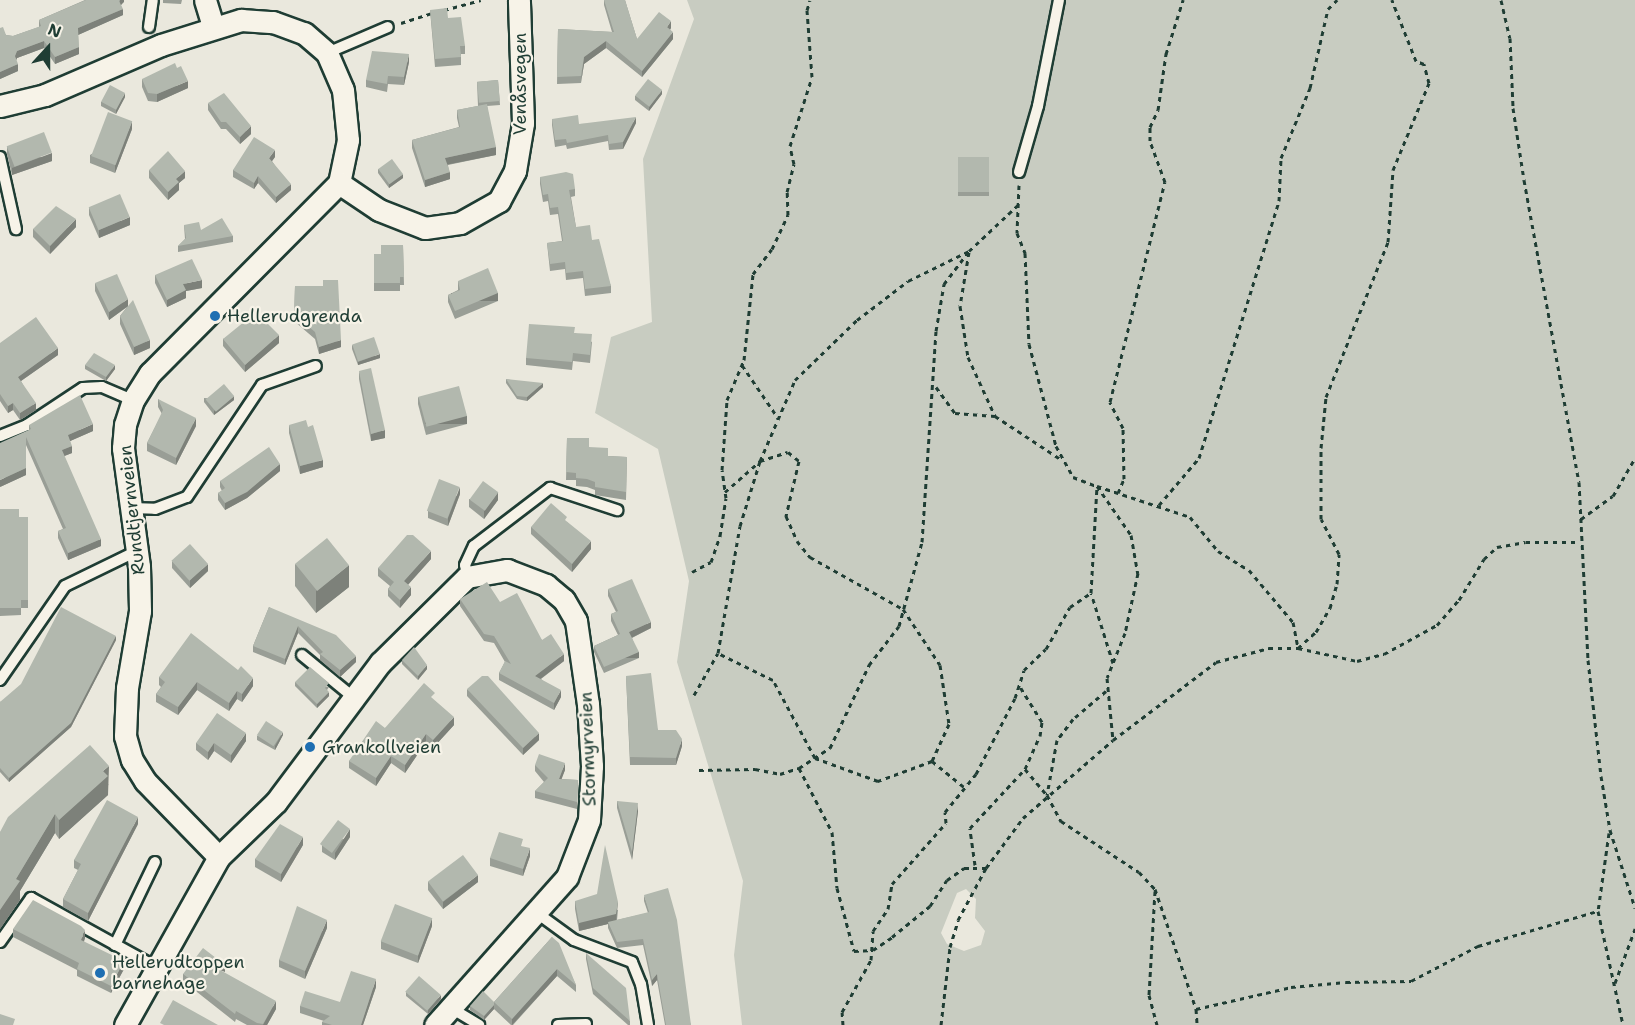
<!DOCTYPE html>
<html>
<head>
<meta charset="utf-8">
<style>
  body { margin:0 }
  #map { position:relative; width:1635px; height:1025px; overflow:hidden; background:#eae8dd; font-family:"Shantell Sans",sans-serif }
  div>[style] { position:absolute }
  .green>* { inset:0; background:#c8ccc1 }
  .path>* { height:3px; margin-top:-1.5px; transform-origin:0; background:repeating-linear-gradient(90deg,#1f3d34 0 4.5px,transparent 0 9px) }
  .roads { filter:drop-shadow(2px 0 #1f3d34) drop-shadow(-2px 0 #1f3d34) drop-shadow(0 2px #1f3d34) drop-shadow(0 -2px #1f3d34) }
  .lane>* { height:10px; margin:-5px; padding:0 5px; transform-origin:5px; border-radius:5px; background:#f7f3e8 }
  .street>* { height:21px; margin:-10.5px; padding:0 10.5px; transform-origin:10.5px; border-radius:10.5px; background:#f7f3e8 }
  .wall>* { inset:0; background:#999e96; transform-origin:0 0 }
  .shaded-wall>* { inset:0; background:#7d817a; transform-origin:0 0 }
  .building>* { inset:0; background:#b2b8ae; transform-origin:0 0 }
  .dots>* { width:16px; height:16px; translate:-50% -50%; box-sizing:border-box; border:3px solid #f7f3e8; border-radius:50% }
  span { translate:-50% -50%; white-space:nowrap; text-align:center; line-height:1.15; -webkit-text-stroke:4.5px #f7f3e8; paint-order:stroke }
  .street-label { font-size:18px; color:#1f3d34 }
  .poi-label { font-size:18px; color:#1f3d34 }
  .left { translate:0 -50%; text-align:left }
  .north { position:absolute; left:18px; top:18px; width:60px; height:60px; -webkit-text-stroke:4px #f7f3e8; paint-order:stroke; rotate:21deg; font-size:16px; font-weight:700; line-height:24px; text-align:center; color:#1f3d34 }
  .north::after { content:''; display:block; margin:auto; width:21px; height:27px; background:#1f3d34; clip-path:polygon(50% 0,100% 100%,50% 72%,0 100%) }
</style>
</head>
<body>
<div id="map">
  <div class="green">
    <div style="clip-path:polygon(evenodd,687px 0,1635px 0,1635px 1025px,742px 1025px,734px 955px,743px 881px,677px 662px,689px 581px,658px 449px,595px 413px,611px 337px,652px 322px,643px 159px,694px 19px,687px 0,966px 889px,976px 899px,975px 918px,985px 931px,981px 945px,964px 951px,947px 944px,941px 933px,957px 893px,966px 889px)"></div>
  </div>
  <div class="path">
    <div style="left:1501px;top:0;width:39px;rotate:77deg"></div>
    <div style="left:1510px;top:38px;width:70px;rotate:87.5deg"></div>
    <div style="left:1513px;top:108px;width:73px;rotate:81.3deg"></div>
    <div style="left:1524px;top:180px;width:307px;rotate:79.7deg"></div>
    <div style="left:1579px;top:482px;width:178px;rotate:87.1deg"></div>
    <div style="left:1588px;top:660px;width:117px;rotate:83.6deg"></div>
    <div style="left:1601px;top:776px;width:55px;rotate:80.5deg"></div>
    <div style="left:1610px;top:830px;width:82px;rotate:72.2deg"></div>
    <div style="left:444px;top:10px;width:38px;rotate:-15deg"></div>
    <div style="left:401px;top:23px;width:33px;rotate:-18deg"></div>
    <div style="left:1019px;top:185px;width:48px;rotate:92.4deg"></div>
    <div style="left:1017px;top:233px;width:22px;rotate:68deg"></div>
    <div style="left:1025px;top:253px;width:91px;rotate:87.5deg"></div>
    <div style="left:1029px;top:344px;width:106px;rotate:75.2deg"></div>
    <div style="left:1056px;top:446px;width:35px;rotate:61deg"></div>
    <div style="left:1073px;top:477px;width:26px;rotate:21deg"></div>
    <div style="left:1097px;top:486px;width:60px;rotate:55.2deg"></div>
    <div style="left:1131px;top:535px;width:39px;rotate:80deg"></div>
    <div style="left:1138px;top:573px;width:61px;rotate:102.2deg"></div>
    <div style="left:1125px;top:633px;width:48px;rotate:111.8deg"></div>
    <div style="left:1107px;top:678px;width:62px;rotate:84.5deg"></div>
    <div style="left:969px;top:252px;width:55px;rotate:99.5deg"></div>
    <div style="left:960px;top:306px;width:52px;rotate:81.1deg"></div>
    <div style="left:968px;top:357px;width:65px;rotate:65.4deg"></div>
    <div style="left:742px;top:365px;width:64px;rotate:55.8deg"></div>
    <div style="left:936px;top:387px;width:32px;rotate:54deg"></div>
    <div style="left:955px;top:413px;width:40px;rotate:4.3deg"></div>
    <div style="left:995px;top:416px;width:80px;rotate:33.3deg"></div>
    <div style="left:725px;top:492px;width:47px;rotate:-41.5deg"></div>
    <div style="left:760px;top:461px;width:29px;rotate:-18deg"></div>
    <div style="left:788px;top:452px;width:14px;rotate:39deg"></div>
    <div style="left:799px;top:461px;width:57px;rotate:103.3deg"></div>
    <div style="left:786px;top:516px;width:27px;rotate:66deg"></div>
    <div style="left:797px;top:541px;width:21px;rotate:51deg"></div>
    <div style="left:810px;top:557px;width:107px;rotate:29.2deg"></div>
    <div style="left:903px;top:609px;width:67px;rotate:56.5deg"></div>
    <div style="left:940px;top:665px;width:60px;rotate:81.3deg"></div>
    <div style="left:949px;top:724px;width:41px;rotate:114.7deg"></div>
    <div style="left:932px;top:761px;width:58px;rotate:159.7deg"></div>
    <div style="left:878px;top:781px;width:67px;rotate:-159.9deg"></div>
    <div style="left:815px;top:758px;width:89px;rotate:-118.3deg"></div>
    <div style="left:773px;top:680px;width:61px;rotate:-153.9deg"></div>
    <div style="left:718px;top:653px;width:129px;rotate:-80.2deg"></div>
    <div style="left:740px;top:526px;width:68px;rotate:-72.9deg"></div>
    <div style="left:760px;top:461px;width:88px;rotate:-66.6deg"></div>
    <div style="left:795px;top:380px;width:86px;rotate:-44.1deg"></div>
    <div style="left:857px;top:320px;width:64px;rotate:-37.4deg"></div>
    <div style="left:908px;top:281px;width:68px;rotate:-26.2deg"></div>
    <div style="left:1118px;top:493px;width:15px;rotate:-67deg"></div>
    <div style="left:1124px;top:479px;width:51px;rotate:-91.1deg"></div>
    <div style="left:1123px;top:428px;width:29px;rotate:-117deg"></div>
    <div style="left:1110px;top:402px;width:227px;rotate:-76deg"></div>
    <div style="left:1165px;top:182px;width:44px;rotate:-110.1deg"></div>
    <div style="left:1150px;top:141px;width:14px;rotate:-90deg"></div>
    <div style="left:1150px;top:127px;width:19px;rotate:-65deg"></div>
    <div style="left:1158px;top:110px;width:57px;rotate:-81.9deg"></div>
    <div style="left:1166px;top:54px;width:57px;rotate:-72.5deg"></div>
    <div style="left:1159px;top:505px;width:62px;rotate:-49.6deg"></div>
    <div style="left:1199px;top:458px;width:269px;rotate:-72.7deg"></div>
    <div style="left:1279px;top:201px;width:43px;rotate:-87.3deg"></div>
    <div style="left:1281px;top:158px;width:76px;rotate:-67.5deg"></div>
    <div style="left:1310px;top:88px;width:81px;rotate:-77.2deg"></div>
    <div style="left:1328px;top:9px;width:13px;rotate:-45deg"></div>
    <div style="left:1581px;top:519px;width:39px;rotate:-36deg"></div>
    <div style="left:1613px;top:496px;width:44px;rotate:-59.9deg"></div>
    <div style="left:692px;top:572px;width:21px;rotate:-28deg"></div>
    <div style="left:711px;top:562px;width:28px;rotate:-71deg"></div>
    <div style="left:720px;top:536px;width:38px;rotate:-81deg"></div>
    <div style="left:726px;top:498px;width:28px;rotate:-98deg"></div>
    <div style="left:722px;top:470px;width:70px;rotate:-85.9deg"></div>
    <div style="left:727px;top:400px;width:43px;rotate:-67deg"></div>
    <div style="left:744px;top:360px;width:86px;rotate:-84deg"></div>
    <div style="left:753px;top:274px;width:31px;rotate:-53deg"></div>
    <div style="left:772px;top:249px;width:38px;rotate:-65deg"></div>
    <div style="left:788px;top:215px;width:23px;rotate:-92deg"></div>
    <div style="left:787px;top:192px;width:29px;rotate:-76deg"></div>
    <div style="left:794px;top:164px;width:18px;rotate:-103deg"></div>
    <div style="left:790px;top:146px;width:72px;rotate:-72.3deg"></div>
    <div style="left:812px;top:77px;width:67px;rotate:-94.3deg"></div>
    <div style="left:807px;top:10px;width:10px;rotate:-73deg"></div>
    <div style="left:1113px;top:663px;width:73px;rotate:-107.4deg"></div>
    <div style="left:1091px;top:593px;width:107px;rotate:-86.8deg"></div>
    <div style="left:1097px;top:486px;width:98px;rotate:18.4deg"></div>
    <div style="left:1190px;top:517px;width:44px;rotate:50.5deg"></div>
    <div style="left:1218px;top:551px;width:36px;rotate:32deg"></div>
    <div style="left:1249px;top:570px;width:68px;rotate:49.8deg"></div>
    <div style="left:1293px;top:622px;width:26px;rotate:79deg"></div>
    <div style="left:1298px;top:648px;width:24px;rotate:-42deg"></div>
    <div style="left:1316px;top:632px;width:28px;rotate:-60deg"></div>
    <div style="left:1330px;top:608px;width:25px;rotate:-74deg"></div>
    <div style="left:1337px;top:584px;width:30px;rotate:-86deg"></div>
    <div style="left:1339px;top:554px;width:39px;rotate:-117deg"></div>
    <div style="left:1321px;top:519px;width:71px;rotate:-90deg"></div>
    <div style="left:1321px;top:448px;width:51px;rotate:-84.4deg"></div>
    <div style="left:1326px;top:397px;width:167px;rotate:-68.2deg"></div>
    <div style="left:1388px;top:242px;width:72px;rotate:-86deg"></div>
    <div style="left:1393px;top:170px;width:94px;rotate:-67.5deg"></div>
    <div style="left:1429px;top:83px;width:20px;rotate:-105deg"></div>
    <div style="left:1424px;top:64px;width:9px;rotate:-159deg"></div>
    <div style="left:1416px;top:61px;width:66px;rotate:-111.5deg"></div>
    <div style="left:1106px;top:691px;width:43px;rotate:139.7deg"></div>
    <div style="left:1073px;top:719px;width:26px;rotate:127deg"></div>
    <div style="left:1057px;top:740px;width:56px;rotate:100.3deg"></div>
    <div style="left:1047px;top:795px;width:30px;rotate:62deg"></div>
    <div style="left:1061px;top:821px;width:93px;rotate:33.2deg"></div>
    <div style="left:1139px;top:872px;width:23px;rotate:47deg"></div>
    <div style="left:1155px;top:889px;width:127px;rotate:71.1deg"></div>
    <div style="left:1196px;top:1009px;width:16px;rotate:86deg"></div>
    <div style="left:694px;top:695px;width:48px;rotate:-60.3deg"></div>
    <div style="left:932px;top:761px;width:41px;rotate:39.1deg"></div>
    <div style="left:799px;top:768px;width:72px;rotate:62.7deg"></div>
    <div style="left:832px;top:832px;width:56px;rotate:84.9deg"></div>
    <div style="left:837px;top:888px;width:65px;rotate:74.9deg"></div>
    <div style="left:854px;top:951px;width:19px;rotate:-3deg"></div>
    <div style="left:873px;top:950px;width:23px;rotate:-34deg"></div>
    <div style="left:892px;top:937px;width:49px;rotate:-39.2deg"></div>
    <div style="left:930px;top:906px;width:31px;rotate:-57deg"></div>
    <div style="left:947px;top:880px;width:21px;rotate:-35deg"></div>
    <div style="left:964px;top:868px;width:22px"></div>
    <div style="left:1025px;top:769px;width:34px;rotate:50deg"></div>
    <div style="left:699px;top:770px;width:56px;rotate:-1deg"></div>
    <div style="left:755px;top:769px;width:25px;rotate:11deg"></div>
    <div style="left:780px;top:774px;width:20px;rotate:-18deg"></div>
    <div style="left:799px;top:768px;width:37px;rotate:-33deg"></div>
    <div style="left:830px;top:748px;width:92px;rotate:-64.8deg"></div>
    <div style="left:869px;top:665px;width:49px;rotate:-52.4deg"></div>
    <div style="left:899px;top:626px;width:87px;rotate:-74.7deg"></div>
    <div style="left:922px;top:542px;width:211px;rotate:-86.2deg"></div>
    <div style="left:936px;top:331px;width:48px;rotate:-80.3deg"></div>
    <div style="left:944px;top:284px;width:41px;rotate:-52.9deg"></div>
    <div style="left:969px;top:251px;width:67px;rotate:-43.2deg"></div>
    <div style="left:1609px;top:833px;width:79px;rotate:98deg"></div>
    <div style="left:1598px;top:911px;width:117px;rotate:77.6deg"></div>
    <div style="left:975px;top:865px;width:37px;rotate:-98deg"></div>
    <div style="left:970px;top:828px;width:81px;rotate:-47deg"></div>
    <div style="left:1025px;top:769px;width:36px;rotate:-66deg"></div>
    <div style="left:1040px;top:736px;width:14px;rotate:-82deg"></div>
    <div style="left:1042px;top:722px;width:44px;rotate:-121.9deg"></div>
    <div style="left:1155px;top:891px;width:104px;rotate:93.3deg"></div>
    <div style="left:1149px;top:995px;width:31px;rotate:75deg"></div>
    <div style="left:1615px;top:983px;width:58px;rotate:-69.7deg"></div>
    <div style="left:1196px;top:1009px;width:98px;rotate:-13deg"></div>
    <div style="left:1291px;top:987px;width:55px;rotate:-5.2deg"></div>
    <div style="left:1346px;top:982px;width:65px;rotate:-0.9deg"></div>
    <div style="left:1411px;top:981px;width:76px;rotate:-27.6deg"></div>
    <div style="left:1478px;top:946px;width:125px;rotate:-16.3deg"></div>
    <div style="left:843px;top:1025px;width:13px;rotate:-94deg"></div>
    <div style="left:842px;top:1012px;width:60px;rotate:-60.9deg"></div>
    <div style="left:871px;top:960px;width:29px;rotate:-86deg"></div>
    <div style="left:873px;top:931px;width:27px;rotate:-56deg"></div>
    <div style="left:888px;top:909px;width:25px;rotate:-81deg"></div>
    <div style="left:892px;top:884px;width:81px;rotate:-48.5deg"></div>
    <div style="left:946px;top:823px;width:11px;rotate:-95deg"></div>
    <div style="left:945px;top:812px;width:49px;rotate:-50.8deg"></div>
    <div style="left:976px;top:774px;width:85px;rotate:-62.8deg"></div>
    <div style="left:1015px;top:698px;width:29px;rotate:-72deg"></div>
    <div style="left:1024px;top:670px;width:30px;rotate:-44deg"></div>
    <div style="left:1046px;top:649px;width:48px;rotate:-60.3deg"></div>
    <div style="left:1070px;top:607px;width:25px;rotate:-34deg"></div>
    <div style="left:941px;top:1025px;width:79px;rotate:-83.4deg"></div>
    <div style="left:950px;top:947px;width:28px;rotate:-73deg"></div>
    <div style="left:958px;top:920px;width:59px;rotate:-61.7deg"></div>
    <div style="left:986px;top:868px;width:62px;rotate:-53.5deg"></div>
    <div style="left:1023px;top:818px;width:119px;rotate:-40.9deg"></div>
    <div style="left:1113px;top:740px;width:129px;rotate:-37.1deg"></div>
    <div style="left:1216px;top:662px;width:55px;rotate:-14.8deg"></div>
    <div style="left:1269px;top:648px;width:29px"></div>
    <div style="left:1298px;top:648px;width:60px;rotate:12.4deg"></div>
    <div style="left:1357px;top:661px;width:28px;rotate:-15deg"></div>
    <div style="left:1384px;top:654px;width:60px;rotate:-28.7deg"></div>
    <div style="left:1437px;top:625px;width:33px;rotate:-49deg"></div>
    <div style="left:1459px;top:600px;width:48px;rotate:-58.6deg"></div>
    <div style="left:1484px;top:559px;width:18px;rotate:-43deg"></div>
    <div style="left:1497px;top:547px;width:29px;rotate:-10deg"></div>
    <div style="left:1526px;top:542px;width:54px"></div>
  </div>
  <div class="roads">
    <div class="lane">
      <div style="left:149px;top:27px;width:27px;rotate:-82deg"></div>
      <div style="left:327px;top:53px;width:66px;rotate:-23.1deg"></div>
      <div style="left:0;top:157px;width:74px;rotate:77.5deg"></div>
      <div style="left:1019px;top:172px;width:69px;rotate:-73.9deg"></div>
      <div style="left:1038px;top:106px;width:108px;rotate:-78.8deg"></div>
      <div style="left:0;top:436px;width:29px;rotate:-22deg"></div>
      <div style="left:27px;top:425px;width:67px;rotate:-33.5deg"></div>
      <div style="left:83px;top:388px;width:19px;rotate:-3deg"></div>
      <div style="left:102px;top:387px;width:34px;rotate:23deg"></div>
      <div style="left:131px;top:508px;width:24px;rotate:2deg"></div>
      <div style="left:155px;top:509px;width:34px;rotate:-21deg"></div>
      <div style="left:187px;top:497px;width:135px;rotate:-56.2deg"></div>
      <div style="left:262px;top:385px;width:57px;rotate:-19.4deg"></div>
      <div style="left:467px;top:577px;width:12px;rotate:-99deg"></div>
      <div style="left:465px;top:565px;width:21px;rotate:-65deg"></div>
      <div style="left:474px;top:546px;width:96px;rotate:-37.3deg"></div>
      <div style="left:550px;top:488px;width:71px;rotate:18.2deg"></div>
      <div style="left:302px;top:655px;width:66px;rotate:39.5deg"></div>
      <div style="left:0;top:680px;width:114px;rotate:-55.3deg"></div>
      <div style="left:65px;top:586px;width:80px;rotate:-25.9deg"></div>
      <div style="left:537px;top:913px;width:46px;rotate:36.1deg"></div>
      <div style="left:574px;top:940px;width:62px;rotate:20.8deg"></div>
      <div style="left:632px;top:962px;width:24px;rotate:68deg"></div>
      <div style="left:641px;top:984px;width:42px;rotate:80.3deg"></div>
      <div style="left:0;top:942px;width:54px;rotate:-54.8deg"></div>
      <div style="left:31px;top:898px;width:143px;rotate:28.9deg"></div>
      <div style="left:115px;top:945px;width:92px;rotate:-64.3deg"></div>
      <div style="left:451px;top:1008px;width:33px;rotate:31deg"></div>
      <div style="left:558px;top:1025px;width:28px;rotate:-2deg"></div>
    </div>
    <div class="street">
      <div style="left:205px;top:0;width:28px;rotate:73deg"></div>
      <div style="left:0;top:106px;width:46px;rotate:-13.7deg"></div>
      <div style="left:45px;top:95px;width:126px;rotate:-23.3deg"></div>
      <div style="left:161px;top:45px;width:84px;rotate:-17.4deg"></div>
      <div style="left:241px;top:20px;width:32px;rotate:4deg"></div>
      <div style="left:273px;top:22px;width:33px;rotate:20deg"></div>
      <div style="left:304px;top:33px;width:30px;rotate:41deg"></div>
      <div style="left:327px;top:53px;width:40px;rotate:66.6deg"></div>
      <div style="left:343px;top:90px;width:50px;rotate:84.3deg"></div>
      <div style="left:348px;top:140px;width:44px;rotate:101.8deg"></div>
      <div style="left:339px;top:183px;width:268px;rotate:134.8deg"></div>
      <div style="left:150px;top:373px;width:32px;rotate:122deg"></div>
      <div style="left:133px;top:400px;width:26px;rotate:108deg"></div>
      <div style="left:125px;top:425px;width:23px;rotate:95deg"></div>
      <div style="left:123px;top:448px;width:119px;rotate:82.3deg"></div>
      <div style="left:139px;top:566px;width:45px;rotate:88.7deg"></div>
      <div style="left:140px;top:611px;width:78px;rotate:99.6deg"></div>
      <div style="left:127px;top:688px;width:48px;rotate:92.4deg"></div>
      <div style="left:125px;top:736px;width:25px;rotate:74deg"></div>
      <div style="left:132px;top:760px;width:25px;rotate:58deg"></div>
      <div style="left:145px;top:781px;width:106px;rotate:45.8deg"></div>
      <div style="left:339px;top:183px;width:48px;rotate:34deg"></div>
      <div style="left:379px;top:210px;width:49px;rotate:21.4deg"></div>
      <div style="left:425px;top:228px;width:35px;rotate:-8deg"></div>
      <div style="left:460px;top:223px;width:45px;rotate:-29.4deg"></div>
      <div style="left:499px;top:201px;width:34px;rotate:-62deg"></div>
      <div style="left:515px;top:171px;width:49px;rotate:-80.5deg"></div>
      <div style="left:523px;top:123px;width:123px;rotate:-91.9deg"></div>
      <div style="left:125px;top:1025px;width:193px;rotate:-60.8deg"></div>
      <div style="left:219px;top:857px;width:79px;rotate:-44deg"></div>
      <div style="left:276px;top:802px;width:174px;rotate:-53.2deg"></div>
      <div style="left:380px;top:663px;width:122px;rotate:-44.7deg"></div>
      <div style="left:467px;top:577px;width:41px;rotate:-9.9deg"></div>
      <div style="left:507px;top:570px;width:42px;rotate:21deg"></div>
      <div style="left:546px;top:585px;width:23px;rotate:40deg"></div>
      <div style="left:564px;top:600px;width:24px;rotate:60deg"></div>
      <div style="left:576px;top:621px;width:84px;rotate:81.8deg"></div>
      <div style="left:588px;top:704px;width:62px;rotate:86.3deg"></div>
      <div style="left:592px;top:766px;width:54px;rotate:93.2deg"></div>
      <div style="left:589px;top:820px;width:61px;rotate:111.1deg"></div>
      <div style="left:567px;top:877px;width:198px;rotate:131.7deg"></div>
    </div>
  </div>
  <div class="wall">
    <div style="clip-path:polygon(85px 0,124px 0,121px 5px,123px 15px,78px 35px,79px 54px,55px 64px,44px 48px,17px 58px,16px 60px,18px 71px,0 79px,0 28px,6px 35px,13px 36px,39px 27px,39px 20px)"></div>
    <div style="clip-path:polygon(163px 0,182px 0,181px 4px,163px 3px)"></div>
    <div style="clip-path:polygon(604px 0,625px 0,637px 39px,671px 28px,670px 30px,673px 39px,642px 77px,606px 48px,584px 64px,581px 83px,557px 84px,558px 29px,612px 32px,604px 5px)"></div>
    <div style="clip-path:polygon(430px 10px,448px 18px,465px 46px,465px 54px,461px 54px,461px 65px,435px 67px)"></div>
    <div style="clip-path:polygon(409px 62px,404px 85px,388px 84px,387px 92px,366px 87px,366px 80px)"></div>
    <div style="clip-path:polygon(142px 79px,188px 88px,157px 102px,148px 101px,142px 87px)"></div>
    <div style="clip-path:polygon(498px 80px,500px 105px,487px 106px,496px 155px,448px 165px,450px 179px,425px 187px,412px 148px,412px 140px,459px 127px,457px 118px,457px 110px,478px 106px,477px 82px)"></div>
    <div style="clip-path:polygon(662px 94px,649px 111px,635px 100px,635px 96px)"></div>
    <div style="clip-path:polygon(125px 97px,116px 114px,101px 106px,101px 102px)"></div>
    <div style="clip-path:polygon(208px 103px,251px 134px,240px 144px,226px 129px,221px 129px,208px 110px)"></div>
    <div style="clip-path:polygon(552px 119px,579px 124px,636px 123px,623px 149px,609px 150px,608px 141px,567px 149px,566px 145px,555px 147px,552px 125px)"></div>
    <div style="clip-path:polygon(132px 129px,115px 173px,90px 163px,90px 155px)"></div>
    <div style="clip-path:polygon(7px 146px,52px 161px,12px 175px,7px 154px)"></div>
    <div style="clip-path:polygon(275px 157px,272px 161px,291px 190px,276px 203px,258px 183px,254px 189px,233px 177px,233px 170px)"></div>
    <div style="left:958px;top:157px;width:31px;height:39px"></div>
    <div style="clip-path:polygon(378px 169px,403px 178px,389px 188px,378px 173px)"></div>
    <div style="clip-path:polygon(149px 170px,185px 178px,179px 183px,179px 190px,168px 200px,149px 178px)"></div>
    <div style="clip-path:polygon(540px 177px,575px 189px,575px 196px,571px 197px,576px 227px,592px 240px,611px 286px,611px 293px,585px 296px,583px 278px,566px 280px,565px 269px,550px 271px,547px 243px,562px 241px,558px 214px,550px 215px,548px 201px,543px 202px,540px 184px)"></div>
    <div style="clip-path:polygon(89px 208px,130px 225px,99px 238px,89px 215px)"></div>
    <div style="clip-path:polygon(184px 225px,201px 230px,233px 236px,233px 242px,178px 252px,178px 246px,185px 239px)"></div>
    <div style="clip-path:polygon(76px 227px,50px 254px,33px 237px,33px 229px)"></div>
    <div style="clip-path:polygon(403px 245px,404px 285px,400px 285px,400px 291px,374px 291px,374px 254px,381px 254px)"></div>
    <div style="clip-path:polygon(155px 275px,202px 288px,186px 291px,186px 298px,167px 307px,155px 283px)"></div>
    <div style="clip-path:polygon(458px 281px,498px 301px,455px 319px,448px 302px,448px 295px,458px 290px)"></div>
    <div style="clip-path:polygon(95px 283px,128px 306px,150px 348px,134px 355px,120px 324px,120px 316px,127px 307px,109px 320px,95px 291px)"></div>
    <div style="clip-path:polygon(295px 286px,341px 347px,319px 354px,315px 339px,294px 321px)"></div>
    <div style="clip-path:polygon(255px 322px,279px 343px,245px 372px,223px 346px,223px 339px)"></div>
    <div style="clip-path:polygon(575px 333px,592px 342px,590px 363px,573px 361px,572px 370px,526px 365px,526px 358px)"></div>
    <div style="clip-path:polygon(0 343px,58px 355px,21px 381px,36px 410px,20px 420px,13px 410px,8px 413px,0 401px)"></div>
    <div style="clip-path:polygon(352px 345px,380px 358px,358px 365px,352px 349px)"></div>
    <div style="clip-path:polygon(85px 365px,115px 369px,106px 381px,85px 369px)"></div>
    <div style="clip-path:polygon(359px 371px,385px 438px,371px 441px,359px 379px)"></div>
    <div style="clip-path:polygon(506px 379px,543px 387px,527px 401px,517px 399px,506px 383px)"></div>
    <div style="clip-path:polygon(418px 397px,467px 424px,426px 435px,418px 404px)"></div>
    <div style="clip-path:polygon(204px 398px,234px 400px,214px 415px,204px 402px)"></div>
    <div style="clip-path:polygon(158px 399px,196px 426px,176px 465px,147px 451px,147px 443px,162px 414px,158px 407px)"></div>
    <div style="clip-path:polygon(29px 425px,93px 431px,70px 441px,72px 453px,64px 456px,101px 546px,68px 560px,58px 538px,58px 531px,63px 529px,26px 445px,26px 475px,0 487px,29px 430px)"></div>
    <div style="clip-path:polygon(289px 425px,323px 467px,300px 474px,289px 433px)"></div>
    <div style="clip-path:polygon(567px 438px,608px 456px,627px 457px,626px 500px,595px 495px,595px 490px,587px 487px,576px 486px,576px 480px,566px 480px)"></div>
    <div style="clip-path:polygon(280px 471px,247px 498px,225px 510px,218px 500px,218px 493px,222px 491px,220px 487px,220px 481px)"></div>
    <div style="clip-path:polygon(460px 494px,448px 526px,428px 518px,428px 511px)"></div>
    <div style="clip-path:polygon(469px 499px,498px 500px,484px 519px,469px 507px)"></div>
    <div style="clip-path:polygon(0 509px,19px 517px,28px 545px,28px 608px,21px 608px,21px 615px,0 616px)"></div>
    <div style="clip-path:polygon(567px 522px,591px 549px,572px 572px,531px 534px,531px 527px)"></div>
    <div style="clip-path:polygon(431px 559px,408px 585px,411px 595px,400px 608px,388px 596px,388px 589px,390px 586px,378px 576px,378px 568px)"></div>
    <div style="clip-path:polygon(172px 561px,208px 571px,190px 588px,172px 568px)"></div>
    <div style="clip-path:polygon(295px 564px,349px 587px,316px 613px,295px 586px)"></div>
    <div style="clip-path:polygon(608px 589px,651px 628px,632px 638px,639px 658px,604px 673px,594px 652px,594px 646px,618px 635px,611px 621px,611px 614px,616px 612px,608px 596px)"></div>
    <div style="clip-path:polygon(460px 599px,500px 602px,542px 640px,564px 661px,541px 679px,561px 697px,554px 710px,499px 680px,499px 673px,505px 662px,494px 643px,484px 641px,460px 606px)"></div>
    <div style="clip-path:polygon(269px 607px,356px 662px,340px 677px,320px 660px,320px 655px,298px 633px,285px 665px,253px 652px,253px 646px)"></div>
    <div style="clip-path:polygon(116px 640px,71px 727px,9px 782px,0 772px,0 702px)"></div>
    <div style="clip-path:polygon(402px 660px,427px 669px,418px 680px,402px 664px)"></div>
    <div style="clip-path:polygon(626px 676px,658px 730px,682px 746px,676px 765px,630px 765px)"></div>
    <div style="clip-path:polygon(159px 677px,253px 686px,242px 702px,237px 699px,229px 711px,197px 690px,178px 715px,156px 702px,156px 694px,161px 687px,159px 685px)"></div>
    <div style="clip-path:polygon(295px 682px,329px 687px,327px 690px,329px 696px,317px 708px,295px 686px)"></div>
    <div style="clip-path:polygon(467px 689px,539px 740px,523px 755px,467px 696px)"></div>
    <div style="clip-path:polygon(435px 701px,454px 725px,433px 748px,426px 742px,405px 773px,391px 763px,376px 786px,349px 768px,349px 761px,385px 728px)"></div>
    <div style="clip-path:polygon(283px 735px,275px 750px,257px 740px,257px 736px)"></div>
    <div style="clip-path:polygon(246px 741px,231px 763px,214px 751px,208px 760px,196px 750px,196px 743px)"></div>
    <div style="clip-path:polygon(535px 765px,565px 770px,561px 779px,578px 780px,577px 809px,535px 798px,535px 791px,544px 782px,535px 771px)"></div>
    <div style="clip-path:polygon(109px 784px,108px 785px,108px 795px,59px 839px,55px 833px,20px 891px,20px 900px,0 929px,0 832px)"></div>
    <div style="clip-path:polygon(617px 801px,638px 811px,632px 860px,617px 808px)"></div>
    <div style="clip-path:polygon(138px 824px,88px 921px,63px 907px,63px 899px,78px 870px,74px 868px,74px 860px)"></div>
    <div style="clip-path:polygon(350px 837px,335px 860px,322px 852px,322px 845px)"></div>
    <div style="clip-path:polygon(303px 845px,281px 882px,255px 867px,255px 859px)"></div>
    <div style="clip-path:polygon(530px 856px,523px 876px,490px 866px,490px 858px)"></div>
    <div style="clip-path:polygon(428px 882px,478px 882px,443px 909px,428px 890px)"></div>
    <div style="clip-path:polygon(644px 895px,691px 1025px,665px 1025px,657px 980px,652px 986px,643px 945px,617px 948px,608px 928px,608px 924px,579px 931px,575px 909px,575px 901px,618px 910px,617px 920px,648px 913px,644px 901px)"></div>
    <div style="clip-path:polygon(432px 926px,418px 963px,381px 949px,381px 941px)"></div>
    <div style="clip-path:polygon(327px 928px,305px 979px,279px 967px,279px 960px)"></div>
    <div style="clip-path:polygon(13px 929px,85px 938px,84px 942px,124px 969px,111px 993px,77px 976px,77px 970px,13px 937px)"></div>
    <div style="clip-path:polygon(552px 937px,576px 985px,576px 992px,557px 976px,513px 1025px,511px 1025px,494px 1009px,484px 1020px,470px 1010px,470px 1006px,494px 1002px)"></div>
    <div style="clip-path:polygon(586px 953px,630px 1021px,630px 1025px,628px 1025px,593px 994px,586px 959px)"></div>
    <div style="clip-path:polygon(224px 973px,276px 1009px,267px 1025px,247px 1025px,236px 1019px,235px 1022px,183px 981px,183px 974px)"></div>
    <div style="clip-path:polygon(376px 987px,363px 1025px,322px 1025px,322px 1022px,324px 1021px,300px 1013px,300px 1006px,340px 1002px)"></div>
    <div style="clip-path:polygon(406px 992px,441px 999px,428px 1014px,406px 996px)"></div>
  </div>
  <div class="shaded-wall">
    <div style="clip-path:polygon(120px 0,124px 0,124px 2px,119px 7px)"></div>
    <div style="clip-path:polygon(123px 9px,123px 15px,78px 35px,78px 28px)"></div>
    <div style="clip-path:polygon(671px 21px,671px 28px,667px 34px,667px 27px)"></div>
    <div style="clip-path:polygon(673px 32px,673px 39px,642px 77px,642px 71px)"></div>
    <div style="clip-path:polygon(44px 41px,44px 48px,17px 58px,15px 63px,15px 56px,17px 51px)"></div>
    <div style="clip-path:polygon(606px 41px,606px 48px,584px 64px,581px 83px,584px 57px)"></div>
    <div style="clip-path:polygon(79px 47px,79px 54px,55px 64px,55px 57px)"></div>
    <div style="clip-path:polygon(409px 54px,409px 62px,404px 85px,404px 77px)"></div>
    <div style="clip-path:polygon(18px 64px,18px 71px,0 79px,0 72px)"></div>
    <div style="clip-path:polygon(188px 81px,188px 88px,157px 102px,157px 94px)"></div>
    <div style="clip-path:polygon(662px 90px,662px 94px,649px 111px,649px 107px)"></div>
    <div style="clip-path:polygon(125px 93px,125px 97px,116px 114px,116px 110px)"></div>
    <div style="clip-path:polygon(636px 117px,636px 123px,623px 149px,623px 142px)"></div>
    <div style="clip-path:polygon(132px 121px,132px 129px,115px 173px,115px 165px)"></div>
    <div style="clip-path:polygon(251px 126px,251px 134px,240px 144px,240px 137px)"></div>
    <div style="clip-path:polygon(496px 147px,496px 155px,445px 165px,445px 158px)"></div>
    <div style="clip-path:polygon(275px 150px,275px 157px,269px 165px,269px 158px)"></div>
    <div style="clip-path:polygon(52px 153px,52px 161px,12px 175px,12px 168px)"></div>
    <div style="clip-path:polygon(185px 171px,185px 178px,179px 183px,179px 190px,168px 200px,168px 192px,176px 179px)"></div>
    <div style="clip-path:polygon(450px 172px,450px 179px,425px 187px,425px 180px)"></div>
    <div style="clip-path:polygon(403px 174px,403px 178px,389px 188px,389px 184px)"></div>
    <div style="clip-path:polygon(258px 176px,258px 183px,254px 189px,254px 183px)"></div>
    <div style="clip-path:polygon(291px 184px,291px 190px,276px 203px,276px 197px)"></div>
    <div style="clip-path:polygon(130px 217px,130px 225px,99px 238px,99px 230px)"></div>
    <div style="clip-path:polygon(76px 219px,76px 227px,50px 254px,50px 246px)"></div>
    <div style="clip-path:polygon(202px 280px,202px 288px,186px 291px,186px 298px,167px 307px,167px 300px,183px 284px)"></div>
    <div style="left:498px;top:293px;width:8px;height:47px;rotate:90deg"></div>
    <div style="clip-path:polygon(128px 299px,128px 306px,109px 320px,109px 312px)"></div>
    <div style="clip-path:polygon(279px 335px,279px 343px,245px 372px,245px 365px)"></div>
    <div style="clip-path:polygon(150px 340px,150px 348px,134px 355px,134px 347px)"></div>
    <div style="clip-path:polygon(341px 340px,341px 347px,319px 354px,319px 347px)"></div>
    <div style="clip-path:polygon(58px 348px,58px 355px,18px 383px,18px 377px)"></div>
    <div style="clip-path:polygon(380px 354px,380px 358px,358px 365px,358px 362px)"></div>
    <div style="clip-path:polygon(115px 365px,115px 369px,106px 381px,106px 377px)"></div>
    <div style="clip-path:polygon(543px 383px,543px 387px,527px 401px,527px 397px)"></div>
    <div style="clip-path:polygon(234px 396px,234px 400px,214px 415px,214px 411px)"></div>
    <div style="clip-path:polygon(13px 403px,13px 410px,8px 413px,8px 406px)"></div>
    <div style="clip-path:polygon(36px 403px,36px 410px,20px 420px,20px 413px)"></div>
    <div style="left:467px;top:416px;width:8px;height:42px;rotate:90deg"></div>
    <div style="clip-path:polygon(196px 418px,196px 426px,176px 465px,176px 458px)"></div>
    <div style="clip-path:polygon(93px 424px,93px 431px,68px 442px,68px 435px)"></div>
    <div style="clip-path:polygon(385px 430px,385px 438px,371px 441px,371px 434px)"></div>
    <div style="clip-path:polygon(72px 446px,72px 453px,62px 457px,62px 450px)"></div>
    <div style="clip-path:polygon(323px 460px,323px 467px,300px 474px,300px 466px)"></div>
    <div style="clip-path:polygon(280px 464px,280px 471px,247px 498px,225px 510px,225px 503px)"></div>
    <div style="clip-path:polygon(26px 468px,26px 475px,0 487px,0 480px)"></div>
    <div style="clip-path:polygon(460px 487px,460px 494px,448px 526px,448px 518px)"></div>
    <div style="clip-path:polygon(498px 492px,498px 500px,484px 519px,484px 511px)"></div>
    <div style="clip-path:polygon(101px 539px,101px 546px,68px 560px,68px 553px)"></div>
    <div style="clip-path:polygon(591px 541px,591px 549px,572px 572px,572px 564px)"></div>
    <div style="clip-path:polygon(431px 551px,431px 559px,404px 589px,404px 581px)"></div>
    <div style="clip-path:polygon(208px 564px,208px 571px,190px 588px,190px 580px)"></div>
    <div style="clip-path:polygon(349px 565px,349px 587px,316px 613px,316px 591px)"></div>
    <div style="clip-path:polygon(411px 587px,411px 595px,400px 608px,400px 600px)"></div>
    <div style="clip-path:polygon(651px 622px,651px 628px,629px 639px,629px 632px)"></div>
    <div style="clip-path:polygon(298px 626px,298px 633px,285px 665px,285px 659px)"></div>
    <div style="clip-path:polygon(116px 636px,116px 640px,71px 727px,9px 782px,9px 778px)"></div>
    <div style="left:639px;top:652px;width:6px;height:38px;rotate:90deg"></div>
    <div style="clip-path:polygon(564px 654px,564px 661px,535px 683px,535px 676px)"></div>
    <div style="clip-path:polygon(356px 656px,356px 662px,340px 677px,340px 670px)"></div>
    <div style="clip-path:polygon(427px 665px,427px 669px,418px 680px,418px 676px)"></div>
    <div style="clip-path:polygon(253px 678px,253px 686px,242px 702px,242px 694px)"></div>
    <div style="clip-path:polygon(197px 682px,197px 690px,178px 715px,178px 707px)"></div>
    <div style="clip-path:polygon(561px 690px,561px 697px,554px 710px,554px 703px)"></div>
    <div style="clip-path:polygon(237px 691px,237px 699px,229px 711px,229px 703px)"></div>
    <div style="clip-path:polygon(329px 692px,329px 696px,317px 708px,317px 704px)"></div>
    <div style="clip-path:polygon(454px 717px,454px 725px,433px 748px,433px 740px)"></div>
    <div style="clip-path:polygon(283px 732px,283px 735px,275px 750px,275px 746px)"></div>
    <div style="clip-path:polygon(246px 733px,246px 741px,231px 763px,231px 755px)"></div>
    <div style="clip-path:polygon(539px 733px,539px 740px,523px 755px,523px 748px)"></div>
    <div style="clip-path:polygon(426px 734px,426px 742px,405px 773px,405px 765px)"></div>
    <div style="clip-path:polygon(682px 739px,682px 746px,676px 765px,676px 758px)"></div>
    <div style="clip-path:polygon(214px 743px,214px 751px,208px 760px,208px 752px)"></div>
    <div style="clip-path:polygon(391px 756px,391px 763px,376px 786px,376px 778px)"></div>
    <div style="clip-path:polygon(565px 763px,565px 770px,559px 786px,559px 779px)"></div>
    <div style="clip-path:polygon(109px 766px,108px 795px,59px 839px,59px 820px,103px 771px)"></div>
    <div style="clip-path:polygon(638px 803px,638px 811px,632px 860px,632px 852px)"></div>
    <div style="clip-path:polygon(55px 814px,55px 833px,20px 891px,20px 900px,0 929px,0 910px,16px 879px)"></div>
    <div style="clip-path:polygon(138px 817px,138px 824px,88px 921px,88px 913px)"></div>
    <div style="clip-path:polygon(350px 829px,350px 837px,335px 860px,335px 853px)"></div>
    <div style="clip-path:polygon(303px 837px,303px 845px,281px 882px,281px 874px)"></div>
    <div style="clip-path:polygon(530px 848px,530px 856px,523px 876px,523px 869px)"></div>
    <div style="clip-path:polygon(478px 875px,478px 882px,443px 909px,443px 902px)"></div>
    <div style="clip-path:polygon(618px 902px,616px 922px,608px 922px,608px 924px,579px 931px,579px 923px)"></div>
    <div style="clip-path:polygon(432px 918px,432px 926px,418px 963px,418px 955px)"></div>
    <div style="clip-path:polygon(327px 920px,327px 928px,305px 979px,305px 971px)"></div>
    <div style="clip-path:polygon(85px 930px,85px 938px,81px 948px,81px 940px)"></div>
    <div style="clip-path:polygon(124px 961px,124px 969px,111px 993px,111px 986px)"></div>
    <div style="clip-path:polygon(225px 965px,225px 972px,220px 970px)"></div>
    <div style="clip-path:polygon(557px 969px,557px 976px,512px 1025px,512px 1019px)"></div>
    <div style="clip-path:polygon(657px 974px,657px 980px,652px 986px,652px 980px)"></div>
    <div style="clip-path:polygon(376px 979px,376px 987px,363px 1025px,361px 1025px)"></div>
    <div style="clip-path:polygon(441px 995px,441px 999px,428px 1014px,428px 1010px)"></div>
    <div style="clip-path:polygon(276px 1001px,276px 1009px,267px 1025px,263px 1025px)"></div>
    <div style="clip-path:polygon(494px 1005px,494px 1009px,484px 1020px,484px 1016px)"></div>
  </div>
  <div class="building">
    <div style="clip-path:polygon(86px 0,120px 0,119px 1px,123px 9px,78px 28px,79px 47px,55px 57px,44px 41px,17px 51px,15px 56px,18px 64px,0 72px,0 28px,3px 27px,6px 35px,13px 36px,41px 26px,39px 20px)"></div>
    <div style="clip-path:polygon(604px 0,625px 0,637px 39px,659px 12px,671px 21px,667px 27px,673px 32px,642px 71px,606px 41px,584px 57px,581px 76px,557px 77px,558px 29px,614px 32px)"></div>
    <div style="clip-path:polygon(447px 8px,448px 18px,461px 17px,465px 46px,460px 46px,461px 57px,435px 59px,430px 10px)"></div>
    <div style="clip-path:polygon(372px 51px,409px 54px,404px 77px,388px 76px,387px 84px,366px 80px)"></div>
    <div style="clip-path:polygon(175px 63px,177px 68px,181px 66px,188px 81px,157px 94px,148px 93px,142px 79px)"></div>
    <div style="left:648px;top:79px;width:18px;height:21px;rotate:38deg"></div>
    <div style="left:498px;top:80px;width:21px;height:21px;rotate:85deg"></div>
    <div style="left:110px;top:85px;width:17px;height:19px;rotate:28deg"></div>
    <div style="clip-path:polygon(224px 93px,251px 126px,240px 137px,226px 122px,221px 122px,208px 103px)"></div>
    <div style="clip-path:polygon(487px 104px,496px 147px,445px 158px,450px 172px,425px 180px,412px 140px,460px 127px,457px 110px)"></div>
    <div style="left:108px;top:112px;width:26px;height:47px;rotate:21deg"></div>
    <div style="clip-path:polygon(578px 115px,579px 124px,636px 117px,623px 142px,609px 144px,608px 135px,567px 143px,566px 139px,555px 140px,552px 119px)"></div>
    <div style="left:44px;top:132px;width:22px;height:40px;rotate:69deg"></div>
    <div style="clip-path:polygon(254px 137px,275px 150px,269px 158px,291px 184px,276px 197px,258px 176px,254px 183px,233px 170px)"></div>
    <div style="clip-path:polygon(168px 151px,185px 171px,176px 179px,179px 182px,168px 192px,149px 170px)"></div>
    <div style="left:958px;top:157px;width:31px;height:35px"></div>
    <div style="left:392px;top:159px;width:19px;height:17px;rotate:54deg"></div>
    <div style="clip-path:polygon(566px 172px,573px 174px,575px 189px,569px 190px,576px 227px,590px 225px,592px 240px,599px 239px,611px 286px,585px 289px,583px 271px,566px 273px,565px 262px,550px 264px,547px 243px,563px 241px,558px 207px,550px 208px,548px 194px,543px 195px,540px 177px)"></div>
    <div style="left:120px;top:194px;width:25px;height:34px;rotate:67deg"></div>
    <div style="clip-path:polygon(56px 206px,76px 219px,50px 246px,33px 229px)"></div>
    <div style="clip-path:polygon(222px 218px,233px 236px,178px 246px,186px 238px,184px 225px,199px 222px,201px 230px)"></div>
    <div style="clip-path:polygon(381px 245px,403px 245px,404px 277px,400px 277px,400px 283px,374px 283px,374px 254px,381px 254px)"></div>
    <div style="clip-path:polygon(192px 259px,202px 280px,183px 284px,186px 290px,167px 300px,155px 275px)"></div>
    <div style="clip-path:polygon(488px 268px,498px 293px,455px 311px,448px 295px,460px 290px,458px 281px)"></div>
    <div style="clip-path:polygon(117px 274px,128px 299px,109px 312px,95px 283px)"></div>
    <div style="clip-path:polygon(323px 280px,338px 280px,341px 340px,319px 347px,315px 332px,294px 314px,295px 286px,323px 286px)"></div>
    <div style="clip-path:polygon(133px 300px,150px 340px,134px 347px,120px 316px)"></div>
    <div style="clip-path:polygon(36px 317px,58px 348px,18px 377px,36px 403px,20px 413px,13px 403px,8px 406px,0 394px,0 343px)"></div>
    <div style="clip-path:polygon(250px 317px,255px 322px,261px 317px,279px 335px,245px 365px,223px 339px)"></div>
    <div style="clip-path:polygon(529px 324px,575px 327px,574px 333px,592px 334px,590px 355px,573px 353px,572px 362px,526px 358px)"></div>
    <div style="left:374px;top:337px;width:18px;height:23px;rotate:71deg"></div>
    <div style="clip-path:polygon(94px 353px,115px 365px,106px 377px,85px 365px)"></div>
    <div style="clip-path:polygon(371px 368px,385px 430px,371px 434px,359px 371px)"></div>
    <div style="clip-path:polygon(506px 379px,543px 383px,527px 397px,517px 396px)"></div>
    <div style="left:224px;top:384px;width:16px;height:24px;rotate:50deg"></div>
    <div style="left:459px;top:386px;width:31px;height:42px;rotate:75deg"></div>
    <div style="clip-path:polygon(80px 395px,93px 424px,68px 435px,72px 446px,62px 450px,101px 539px,68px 553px,58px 531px,66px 528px,26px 437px,26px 468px,0 480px,0 443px,31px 429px,29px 425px)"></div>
    <div style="clip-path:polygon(158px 399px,196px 418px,176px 458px,147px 443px,163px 410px)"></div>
    <div style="clip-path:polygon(306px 420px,308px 427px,313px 425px,323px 460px,300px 466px,289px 425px)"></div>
    <div style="clip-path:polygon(567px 438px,589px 438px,589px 447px,608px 448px,608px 456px,627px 457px,626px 492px,595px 487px,595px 482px,587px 479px,576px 478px,576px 473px,566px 472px)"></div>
    <div style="clip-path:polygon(269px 447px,280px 464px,247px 492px,225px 503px,218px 493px,225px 488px,220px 481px)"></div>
    <div style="left:439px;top:479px;width:22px;height:34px;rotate:21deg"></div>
    <div style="left:483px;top:481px;width:19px;height:23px;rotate:36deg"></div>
    <div style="clip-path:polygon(551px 503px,567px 517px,565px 520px,591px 541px,572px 564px,531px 527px)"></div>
    <div style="clip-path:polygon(0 509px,19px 509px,19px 517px,28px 517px,28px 600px,21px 600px,21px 608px,0 608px)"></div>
    <div style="clip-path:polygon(407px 535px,413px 535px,431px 551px,404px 581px,411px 587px,400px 600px,388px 589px,394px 582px,378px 568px)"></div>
    <div style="left:327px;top:538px;width:35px;height:41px;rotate:51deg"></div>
    <div style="left:190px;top:544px;width:27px;height:25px;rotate:48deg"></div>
    <div style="clip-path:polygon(632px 579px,651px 622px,629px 632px,639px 652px,604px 667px,594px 646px,620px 634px,611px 614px,618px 611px,608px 589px)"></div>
    <div style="clip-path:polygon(487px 582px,500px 602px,517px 593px,542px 640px,551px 634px,564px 654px,535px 676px,561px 690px,554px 703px,499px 673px,505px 661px,511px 664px,494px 636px,484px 634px,460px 599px)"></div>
    <div style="clip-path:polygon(61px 607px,116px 636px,71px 723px,9px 778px,0 768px,0 702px,21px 684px)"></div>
    <div style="clip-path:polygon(269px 607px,336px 635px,356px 656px,340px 670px,320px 654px,323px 652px,298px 626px,285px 659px,253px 646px)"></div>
    <div style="clip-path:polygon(191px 633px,238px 670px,241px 666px,253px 678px,242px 694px,237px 691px,229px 703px,197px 682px,178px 707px,156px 694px,165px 682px,159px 677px)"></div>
    <div style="clip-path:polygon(414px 647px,427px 665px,418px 676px,402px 660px)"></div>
    <div style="clip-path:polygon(310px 667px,329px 683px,325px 688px,329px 692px,317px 704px,295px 682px)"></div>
    <div style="clip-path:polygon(651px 673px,658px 730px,676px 730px,682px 739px,676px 758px,630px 757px,626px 676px)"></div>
    <div style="clip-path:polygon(482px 676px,488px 676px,539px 733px,523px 748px,467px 689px)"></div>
    <div style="clip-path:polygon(424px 683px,435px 693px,431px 697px,454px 717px,433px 740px,426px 734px,405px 765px,391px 756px,376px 778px,349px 761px,376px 721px,385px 728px)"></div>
    <div style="clip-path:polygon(217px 713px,246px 733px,231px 755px,214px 743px,208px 752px,196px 743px)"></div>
    <div style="left:266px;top:721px;width:20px;height:17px;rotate:33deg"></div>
    <div style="clip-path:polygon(90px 745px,109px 766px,103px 771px,108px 776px,59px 820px,55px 814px,16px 879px,20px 881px,0 910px,0 832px,8px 817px)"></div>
    <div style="clip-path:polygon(539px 754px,565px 763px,559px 779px,578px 780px,577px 802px,535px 791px,548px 778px,535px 765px)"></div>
    <div style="clip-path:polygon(107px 800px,138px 817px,88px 913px,63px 899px,81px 864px,74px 860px)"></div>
    <div style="clip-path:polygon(617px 801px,638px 803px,632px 852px)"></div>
    <div style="left:338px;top:820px;width:15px;height:30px;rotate:37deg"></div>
    <div style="clip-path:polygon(280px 824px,303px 837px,281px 874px,255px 859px)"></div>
    <div style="clip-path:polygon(499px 832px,523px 839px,521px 846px,530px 848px,523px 869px,490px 858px)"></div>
    <div style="clip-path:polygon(605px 845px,618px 902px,616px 914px,579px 923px,575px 901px,597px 894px)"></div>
    <div style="left:463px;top:855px;width:25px;height:44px;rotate:53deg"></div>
    <div style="clip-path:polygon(668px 888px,677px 920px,691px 1025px,666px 1025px,657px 974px,652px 980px,643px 939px,617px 942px,608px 922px,649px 912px,644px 895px)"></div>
    <div style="clip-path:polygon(33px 900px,81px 926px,85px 930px,81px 940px,124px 961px,111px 986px,77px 969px,79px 963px,13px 929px)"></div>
    <div style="left:395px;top:904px;width:40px;height:40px;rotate:21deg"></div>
    <div style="clip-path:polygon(297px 906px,327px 920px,305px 971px,279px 960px)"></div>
    <div style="clip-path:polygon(552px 937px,559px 943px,576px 985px,557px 969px,512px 1019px,494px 1002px)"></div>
    <div style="clip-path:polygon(203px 948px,225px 965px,220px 970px,276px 1001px,263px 1024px,257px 1023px,236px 1011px,235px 1014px,183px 974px)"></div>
    <div style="clip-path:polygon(586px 953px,626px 988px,630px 1021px,593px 988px)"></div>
    <div style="clip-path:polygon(351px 971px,376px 979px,361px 1025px,332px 1025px,322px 1022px,330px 1016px,300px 1006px,305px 991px,340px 1002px)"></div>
    <div style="left:419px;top:976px;width:29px;height:21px;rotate:41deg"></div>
    <div style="clip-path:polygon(483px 991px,494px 1002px,494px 1005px,484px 1016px,470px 1006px)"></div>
    <div style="clip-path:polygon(173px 1000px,218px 1025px,164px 1025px,160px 1023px)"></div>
    <div style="clip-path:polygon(0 1014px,15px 1019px,13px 1025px,0 1025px)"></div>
  </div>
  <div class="dots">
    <div style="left:215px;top:316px;background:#1f6fb2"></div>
    <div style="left:310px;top:747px;background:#1f6fb2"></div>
    <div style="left:100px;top:973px;background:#1f6fb2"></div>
  </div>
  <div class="street-label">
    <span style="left:520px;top:84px;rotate:-90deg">Venåsvegen</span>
    <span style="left:132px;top:510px;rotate:-96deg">Rundtjernveien</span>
    <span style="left:588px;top:749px;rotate:-92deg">Stormyrveien</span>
  </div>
  <div class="poi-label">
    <span class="left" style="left:227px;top:316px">Hellerudgrenda</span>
    <span class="left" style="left:322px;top:747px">Grankollveien</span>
    <span class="left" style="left:112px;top:973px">Hellerudtoppen<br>barnehage</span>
  </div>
  <div class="north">N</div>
</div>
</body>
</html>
